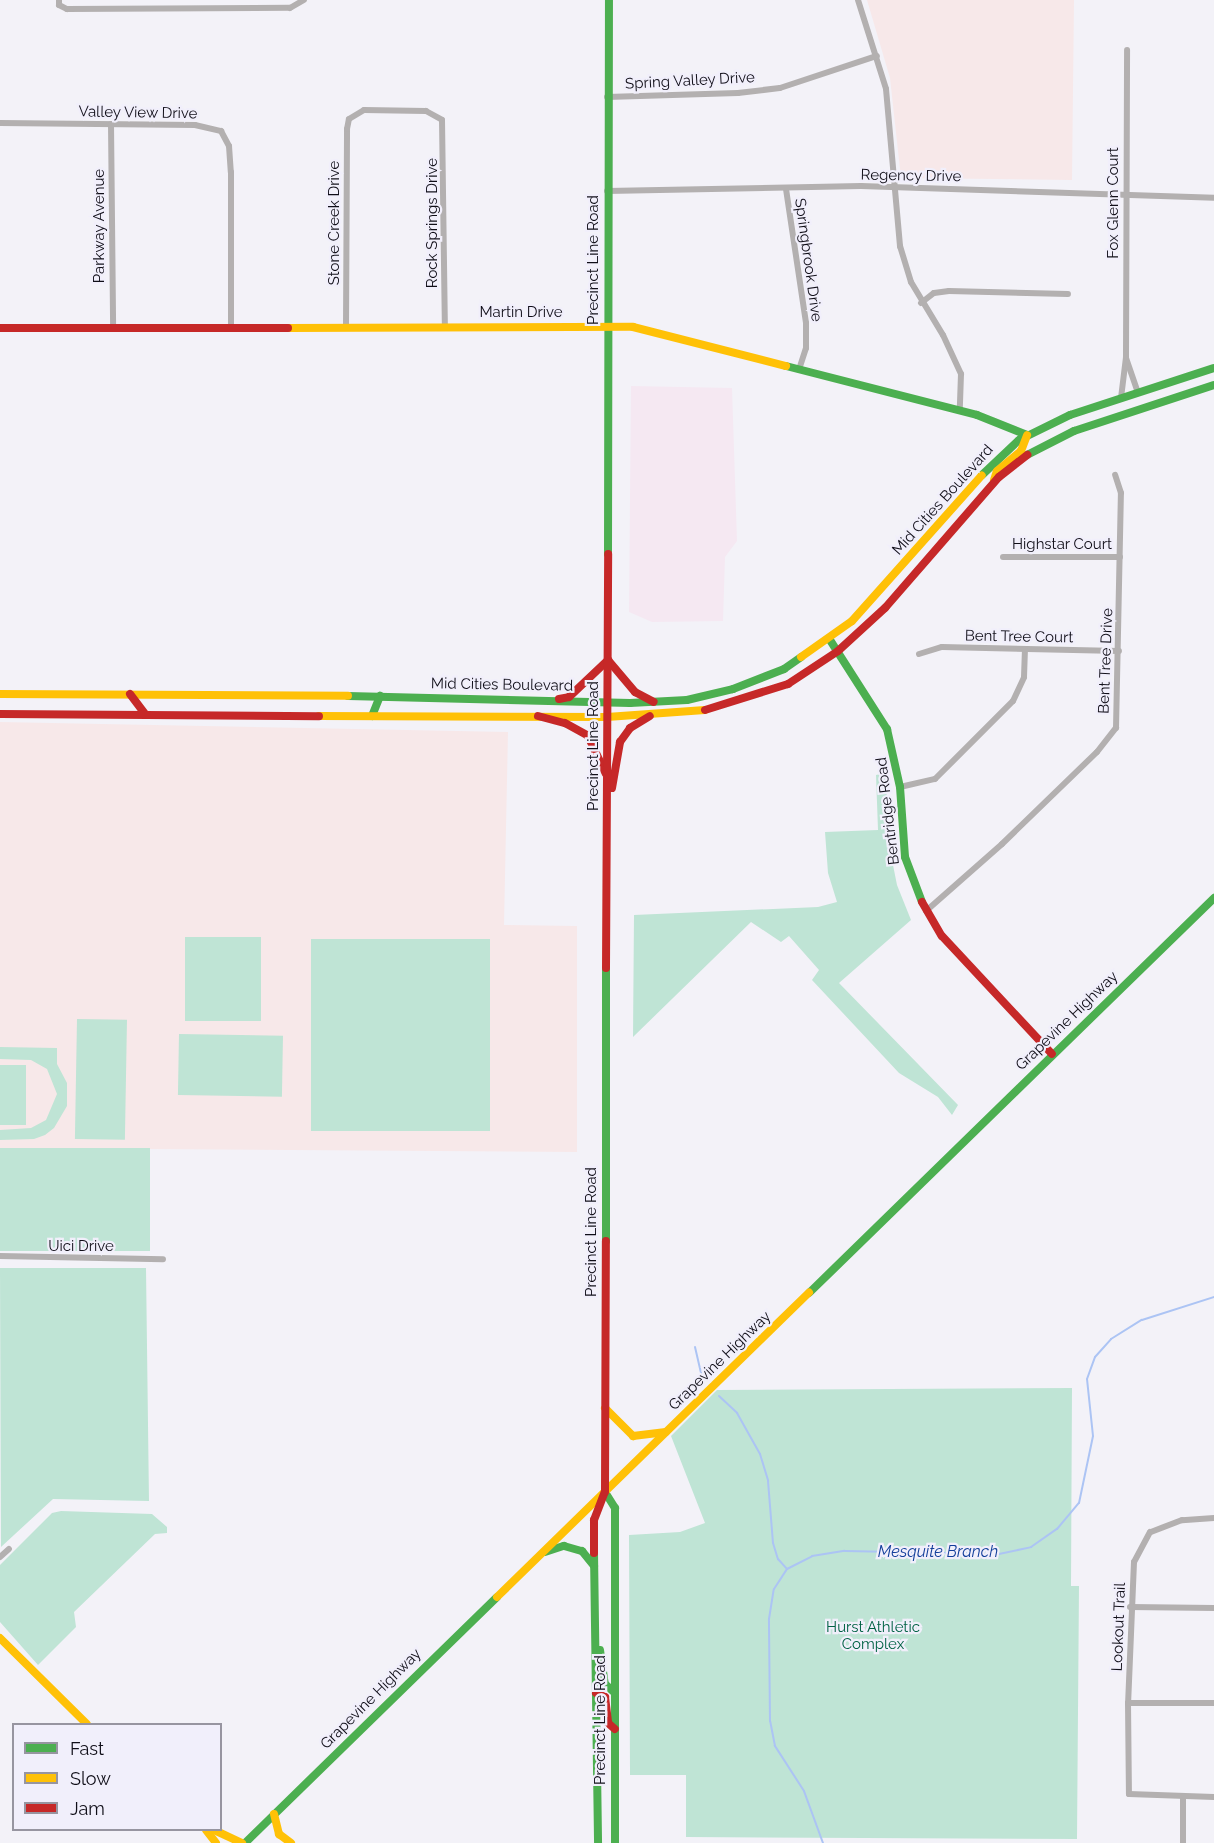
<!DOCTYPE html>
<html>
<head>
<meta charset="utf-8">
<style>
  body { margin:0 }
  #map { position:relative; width:1214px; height:1843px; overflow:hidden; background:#f3f2f8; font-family:Raleway,sans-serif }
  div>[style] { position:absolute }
  .education>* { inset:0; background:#f7e8e9 }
  .medical>* { inset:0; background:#f5e8f2 }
  .green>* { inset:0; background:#bfe4d5; transform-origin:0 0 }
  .stream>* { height:2px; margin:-1px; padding:0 1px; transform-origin:1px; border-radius:1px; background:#acc4f4 }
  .street>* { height:6px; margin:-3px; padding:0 3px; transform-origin:3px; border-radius:3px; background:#b3b0b0 }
  .fast>* { height:8px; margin:-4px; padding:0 4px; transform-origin:4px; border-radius:4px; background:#4caf50 }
  .slow>* { height:8px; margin:-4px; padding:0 4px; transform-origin:4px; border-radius:4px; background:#ffc107 }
  .jam>* { height:8px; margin:-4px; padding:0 4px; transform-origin:4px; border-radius:4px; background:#c62828 }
  span { translate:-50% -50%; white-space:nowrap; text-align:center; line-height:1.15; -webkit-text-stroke:4.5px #f1effb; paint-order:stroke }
  .street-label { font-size:15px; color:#100e18 }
  .park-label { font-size:15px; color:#006244 }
  .water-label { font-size:16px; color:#123e9a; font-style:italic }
  .legend { position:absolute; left:12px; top:1723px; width:210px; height:108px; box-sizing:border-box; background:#f1effb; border:2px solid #9795a0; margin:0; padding:8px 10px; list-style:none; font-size:18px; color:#100e18 }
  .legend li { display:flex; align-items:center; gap:12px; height:30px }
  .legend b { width:30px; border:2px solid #9795a0 }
</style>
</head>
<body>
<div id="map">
  <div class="education">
    <div style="clip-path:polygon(867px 0,1074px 0,1072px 180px,901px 178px,890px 78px)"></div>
    <div style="clip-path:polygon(0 722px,508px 732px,504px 925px,577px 926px,577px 1152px,0 1148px)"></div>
  </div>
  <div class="medical">
    <div style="clip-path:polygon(631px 386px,732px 388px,737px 541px,725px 557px,723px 621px,652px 622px,629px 612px)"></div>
  </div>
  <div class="green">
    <div style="clip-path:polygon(885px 773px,891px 855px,897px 885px,911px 920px,839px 983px,958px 1105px,952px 1115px,938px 1097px,899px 1073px,812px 980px,819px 970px,789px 936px,781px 942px,751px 922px,633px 1037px,634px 915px,818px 907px,837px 902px,828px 873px,825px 832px,878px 830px,876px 775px)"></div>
    <div style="left:185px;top:937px;width:76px;height:84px"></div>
    <div style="left:311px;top:939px;width:179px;height:192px"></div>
    <div style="left:77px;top:1019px;width:50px;height:120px;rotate:1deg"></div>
    <div style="left:179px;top:1034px;width:104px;height:61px;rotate:1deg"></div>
    <div style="clip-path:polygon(0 1047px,57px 1048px,57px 1064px,67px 1083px,67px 1106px,54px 1128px,45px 1135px,34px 1139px,0 1140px,0 1130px,31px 1128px,46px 1120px,57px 1094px,47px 1069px,31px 1060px,0 1059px)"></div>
    <div style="left:0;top:1065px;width:26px;height:60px"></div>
    <div style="left:0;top:1148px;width:150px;height:103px"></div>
    <div style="clip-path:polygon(0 1268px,146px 1268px,149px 1501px,53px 1499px,1px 1547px)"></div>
    <div style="clip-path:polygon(1072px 1388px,1071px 1586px,1079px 1586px,1077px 1839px,686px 1837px,686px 1775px,630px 1775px,629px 1535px,680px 1532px,705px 1523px,671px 1436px,717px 1390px)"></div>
    <div style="clip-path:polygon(61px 1511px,152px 1514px,167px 1527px,167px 1533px,155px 1534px,74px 1612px,76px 1627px,38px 1665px,0 1622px,0 1565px,52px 1513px)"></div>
  </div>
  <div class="stream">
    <div style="left:695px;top:1347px;width:27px;rotate:77deg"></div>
    <div style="left:719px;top:1396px;width:25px;rotate:43deg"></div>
    <div style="left:737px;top:1413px;width:47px;rotate:60.7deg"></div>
    <div style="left:760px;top:1454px;width:28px;rotate:73deg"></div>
    <div style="left:768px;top:1481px;width:62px;rotate:85.4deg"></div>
    <div style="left:773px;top:1543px;width:17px;rotate:73deg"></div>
    <div style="left:778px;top:1559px;width:13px;rotate:48deg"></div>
    <div style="left:823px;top:1843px;width:55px;rotate:-110.1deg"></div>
    <div style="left:804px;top:1791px;width:54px;rotate:-122.8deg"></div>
    <div style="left:775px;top:1746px;width:25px;rotate:-101deg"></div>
    <div style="left:770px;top:1721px;width:102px;rotate:-90.6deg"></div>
    <div style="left:769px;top:1619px;width:30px;rotate:-81deg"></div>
    <div style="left:774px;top:1589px;width:24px;rotate:-57deg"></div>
    <div style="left:787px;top:1569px;width:28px;rotate:-27deg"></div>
    <div style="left:812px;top:1556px;width:33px;rotate:-9deg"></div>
    <div style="left:845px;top:1551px;width:154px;rotate:1.1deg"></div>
    <div style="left:999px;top:1554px;width:33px;rotate:-12deg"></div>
    <div style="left:1031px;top:1547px;width:32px;rotate:-35deg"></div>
    <div style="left:1057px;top:1529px;width:34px;rotate:-50deg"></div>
    <div style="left:1079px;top:1503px;width:68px;rotate:-78.2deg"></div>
    <div style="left:1093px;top:1436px;width:57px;rotate:-96deg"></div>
    <div style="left:1087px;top:1379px;width:23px;rotate:-70deg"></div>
    <div style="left:1095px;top:1357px;width:24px;rotate:-48deg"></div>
    <div style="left:1111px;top:1339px;width:36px;rotate:-32deg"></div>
    <div style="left:1142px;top:1320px;width:76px;rotate:-17.7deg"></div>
  </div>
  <div class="street">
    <div style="left:59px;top:0;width:5px;rotate:90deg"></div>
    <div style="left:59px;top:5px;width:9px;rotate:27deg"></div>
    <div style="left:67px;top:9px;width:223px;rotate:-0.3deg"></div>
    <div style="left:290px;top:8px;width:16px;rotate:-30deg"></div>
    <div style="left:858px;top:0;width:93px;rotate:72.5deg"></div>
    <div style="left:886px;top:89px;width:158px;rotate:84.9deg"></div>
    <div style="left:900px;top:246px;width:38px;rotate:73deg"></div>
    <div style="left:911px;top:282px;width:62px;rotate:58.9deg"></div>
    <div style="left:943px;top:335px;width:43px;rotate:65.2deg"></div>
    <div style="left:961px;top:374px;width:37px;rotate:92deg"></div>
    <div style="left:607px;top:97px;width:131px;rotate:-1.7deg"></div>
    <div style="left:738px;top:93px;width:42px;rotate:-6.8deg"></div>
    <div style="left:780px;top:88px;width:102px;rotate:-18.3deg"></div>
    <div style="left:0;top:123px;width:195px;rotate:0.6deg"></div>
    <div style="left:195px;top:125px;width:27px;rotate:13deg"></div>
    <div style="left:221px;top:131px;width:17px;rotate:62deg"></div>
    <div style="left:229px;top:146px;width:26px;rotate:86deg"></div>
    <div style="left:231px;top:172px;width:155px;rotate:90deg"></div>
    <div style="left:111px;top:124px;width:204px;rotate:89.4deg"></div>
    <div style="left:786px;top:189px;width:135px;rotate:81.5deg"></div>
    <div style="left:806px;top:323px;width:25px;rotate:90deg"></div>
    <div style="left:806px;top:348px;width:23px;rotate:108deg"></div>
    <div style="left:607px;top:191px;width:254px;rotate:-1.1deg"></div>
    <div style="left:861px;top:186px;width:353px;rotate:1.9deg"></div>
    <div style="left:921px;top:303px;width:16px;rotate:-38deg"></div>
    <div style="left:934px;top:293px;width:15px;rotate:-8deg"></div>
    <div style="left:949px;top:291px;width:119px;rotate:1.4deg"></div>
    <div style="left:346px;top:327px;width:198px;rotate:-89.7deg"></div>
    <div style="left:347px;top:129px;width:10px;rotate:-79deg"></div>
    <div style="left:349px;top:119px;width:17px;rotate:-31deg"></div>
    <div style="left:364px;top:110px;width:62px;rotate:0.9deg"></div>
    <div style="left:426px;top:111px;width:18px;rotate:29deg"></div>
    <div style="left:442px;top:120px;width:206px;rotate:89.2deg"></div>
    <div style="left:1126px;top:358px;width:36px;rotate:71deg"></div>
    <div style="left:1121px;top:398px;width:41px;rotate:-83deg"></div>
    <div style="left:1126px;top:357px;width:307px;rotate:-89.8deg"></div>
    <div style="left:1003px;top:557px;width:117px"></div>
    <div style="left:919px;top:654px;width:24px;rotate:-17deg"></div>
    <div style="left:942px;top:647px;width:177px;rotate:1.3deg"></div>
    <div style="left:900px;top:787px;width:36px;rotate:-13deg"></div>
    <div style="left:935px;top:779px;width:110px;rotate:-45deg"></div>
    <div style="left:1013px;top:701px;width:26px;rotate:-65deg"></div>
    <div style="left:1024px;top:677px;width:28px;rotate:-88deg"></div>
    <div style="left:926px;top:911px;width:101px;rotate:-41.4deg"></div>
    <div style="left:1002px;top:844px;width:132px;rotate:-44.1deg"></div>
    <div style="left:1097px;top:752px;width:31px;rotate:-52deg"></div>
    <div style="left:1116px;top:728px;width:235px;rotate:-88.8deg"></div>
    <div style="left:1121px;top:493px;width:19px;rotate:-108deg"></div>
    <div style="left:0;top:1256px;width:163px;rotate:1.1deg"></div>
    <div style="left:1214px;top:1518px;width:32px;rotate:176deg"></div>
    <div style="left:1182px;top:1520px;width:34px;rotate:159deg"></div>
    <div style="left:1150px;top:1532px;width:34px;rotate:118deg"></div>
    <div style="left:1134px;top:1562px;width:141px;rotate:92.4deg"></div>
    <div style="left:1128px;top:1703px;width:91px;rotate:89.4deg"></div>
    <div style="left:1129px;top:1794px;width:85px;rotate:2deg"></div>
    <div style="left:0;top:1557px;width:12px;rotate:-42deg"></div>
    <div style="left:1130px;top:1607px;width:84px;rotate:0.7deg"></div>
    <div style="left:1128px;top:1703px;width:86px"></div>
    <div style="left:1183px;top:1796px;width:47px;rotate:90deg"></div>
  </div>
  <div class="fast">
    <div style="left:786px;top:366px;width:197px;rotate:14.4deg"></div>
    <div style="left:977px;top:415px;width:54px;rotate:21.8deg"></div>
    <div style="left:1027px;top:455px;width:53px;rotate:-27.1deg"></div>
    <div style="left:1074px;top:431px;width:147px;rotate:-18.2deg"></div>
    <div style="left:982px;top:475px;width:51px;rotate:-43.4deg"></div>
    <div style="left:1019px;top:440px;width:57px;rotate:-26.1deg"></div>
    <div style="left:1070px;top:415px;width:151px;rotate:-18.1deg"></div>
    <div style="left:608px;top:554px;width:554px;rotate:-89.9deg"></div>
    <div style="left:830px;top:640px;width:106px;rotate:57.4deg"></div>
    <div style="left:887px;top:729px;width:59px;rotate:77.4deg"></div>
    <div style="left:900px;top:787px;width:70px;rotate:85.9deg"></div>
    <div style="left:905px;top:857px;width:48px;rotate:69.3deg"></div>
    <div style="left:348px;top:696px;width:282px;rotate:1.4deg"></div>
    <div style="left:630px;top:703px;width:57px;rotate:-3deg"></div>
    <div style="left:687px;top:700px;width:47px;rotate:-13.4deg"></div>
    <div style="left:733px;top:689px;width:55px;rotate:-21.4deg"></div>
    <div style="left:784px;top:669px;width:21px;rotate:-35deg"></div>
    <div style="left:372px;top:716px;width:22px;rotate:-68deg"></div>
    <div style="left:606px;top:1241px;width:273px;rotate:-90deg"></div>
    <div style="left:809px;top:1293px;width:566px;rotate:-44.28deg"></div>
    <div style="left:605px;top:1492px;width:19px;rotate:58deg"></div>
    <div style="left:615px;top:1508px;width:335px;rotate:90deg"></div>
    <div style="left:545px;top:1552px;width:20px;rotate:-18deg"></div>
    <div style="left:564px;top:1546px;width:19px;rotate:16deg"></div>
    <div style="left:582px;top:1551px;width:19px;rotate:51deg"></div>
    <div style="left:594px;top:1553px;width:290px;rotate:89.2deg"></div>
    <div style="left:600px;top:1650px;width:34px;rotate:82deg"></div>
    <div style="left:605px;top:1684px;width:13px;rotate:42deg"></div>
    <div style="left:245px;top:1843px;width:352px;rotate:-44.3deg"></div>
  </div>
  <div class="slow">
    <div style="left:288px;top:328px;width:345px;rotate:-0.2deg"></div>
    <div style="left:633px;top:327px;width:158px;rotate:14.3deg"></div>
    <div style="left:994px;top:480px;width:9px;rotate:-72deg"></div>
    <div style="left:997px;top:471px;width:31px;rotate:-40deg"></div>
    <div style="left:1021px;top:451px;width:17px;rotate:-69deg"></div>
    <div style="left:801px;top:657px;width:62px;rotate:-35.2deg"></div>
    <div style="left:852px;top:621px;width:195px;rotate:-48.3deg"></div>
    <div style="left:0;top:694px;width:348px;rotate:0.3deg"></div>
    <div style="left:319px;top:716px;width:288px;rotate:0.2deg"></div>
    <div style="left:607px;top:717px;width:98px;rotate:-4.1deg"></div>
    <div style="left:605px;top:1408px;width:40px;rotate:45deg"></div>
    <div style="left:633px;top:1436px;width:33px;rotate:-7deg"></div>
    <div style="left:497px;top:1597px;width:436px;rotate:-44.3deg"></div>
    <div style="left:0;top:1638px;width:122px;rotate:44.7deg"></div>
    <div style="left:274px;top:1814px;width:21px;rotate:76deg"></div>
    <div style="left:279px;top:1834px;width:15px;rotate:37deg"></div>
    <div style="left:206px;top:1830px;width:16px;rotate:52deg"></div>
    <div style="left:214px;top:1830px;width:31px;rotate:25deg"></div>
  </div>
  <div class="jam">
    <div style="left:0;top:328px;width:288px"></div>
    <div style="left:130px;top:694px;width:26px;rotate:53deg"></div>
    <div style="left:559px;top:699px;width:10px;rotate:-11deg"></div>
    <div style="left:569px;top:697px;width:54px;rotate:-43.5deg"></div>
    <div style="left:608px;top:660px;width:42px;rotate:49.8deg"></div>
    <div style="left:635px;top:692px;width:21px;rotate:28deg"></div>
    <div style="left:705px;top:710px;width:87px;rotate:-17.4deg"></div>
    <div style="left:788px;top:684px;width:60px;rotate:-33.4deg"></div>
    <div style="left:838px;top:651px;width:64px;rotate:-42.5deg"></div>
    <div style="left:885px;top:608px;width:174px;rotate:-49deg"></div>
    <div style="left:999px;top:477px;width:36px;rotate:-38deg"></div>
    <div style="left:0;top:714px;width:319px;rotate:0.4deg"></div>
    <div style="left:538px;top:716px;width:28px;rotate:15deg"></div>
    <div style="left:565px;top:723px;width:26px;rotate:29deg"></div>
    <div style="left:588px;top:736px;width:42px;rotate:64.7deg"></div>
    <div style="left:612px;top:788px;width:47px;rotate:-80.1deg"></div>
    <div style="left:620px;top:742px;width:17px;rotate:-54deg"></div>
    <div style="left:630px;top:728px;width:23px;rotate:-31deg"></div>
    <div style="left:922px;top:902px;width:39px;rotate:60deg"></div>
    <div style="left:942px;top:936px;width:161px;rotate:47deg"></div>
    <div style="left:606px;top:968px;width:414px;rotate:-89.7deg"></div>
    <div style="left:594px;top:1553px;width:33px;rotate:-90deg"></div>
    <div style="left:594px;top:1520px;width:30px;rotate:-69deg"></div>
    <div style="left:605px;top:1492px;width:251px;rotate:-89.8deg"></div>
    <div style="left:596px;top:1693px;width:10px;rotate:24deg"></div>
    <div style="left:605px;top:1697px;width:26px;rotate:83deg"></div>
    <div style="left:608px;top:1723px;width:9px;rotate:41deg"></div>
  </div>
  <div class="street-label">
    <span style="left:690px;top:81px;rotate:-3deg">Spring Valley Drive</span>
    <span style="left:138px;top:113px;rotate:1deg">Valley View Drive</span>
    <span style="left:911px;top:176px;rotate:1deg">Regency Drive</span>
    <span style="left:1114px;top:203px;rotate:-90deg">Fox Glenn Court</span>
    <span style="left:335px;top:223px;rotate:-90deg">Stone Creek Drive</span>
    <span style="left:433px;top:223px;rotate:-90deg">Rock Springs Drive</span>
    <span style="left:100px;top:226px;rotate:-90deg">Parkway Avenue</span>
    <span style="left:594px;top:260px;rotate:-90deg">Precinct Line Road</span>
    <span style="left:808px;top:260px;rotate:82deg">Springbrook Drive</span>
    <span style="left:521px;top:313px">Martin Drive</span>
    <span style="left:943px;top:500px;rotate:-48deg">Mid Cities Boulevard</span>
    <span style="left:1062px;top:545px">Highstar Court</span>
    <span style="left:1019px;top:637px;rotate:1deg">Bent Tree Court</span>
    <span style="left:1106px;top:661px;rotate:-88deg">Bent Tree Drive</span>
    <span style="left:502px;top:685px;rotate:1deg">Mid Cities Boulevard</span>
    <span style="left:594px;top:746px;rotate:-90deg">Precinct Line Road</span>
    <span style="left:888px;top:811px;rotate:-97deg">Bentridge Road</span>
    <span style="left:1067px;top:1021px;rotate:-44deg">Grapevine Highway</span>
    <span style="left:592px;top:1232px;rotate:-90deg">Precinct Line Road</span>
    <span style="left:81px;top:1247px">Uici Drive</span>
    <span style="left:720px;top:1361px;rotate:-44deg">Grapevine Highway</span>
    <span style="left:1119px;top:1627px;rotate:-88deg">Lookout Trail</span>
    <span style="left:371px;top:1699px;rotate:-45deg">Grapevine Highway</span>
    <span style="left:601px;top:1720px;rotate:-90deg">Precinct Line Road</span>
  </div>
  <div class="park-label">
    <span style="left:873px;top:1636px">Hurst Athletic<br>Complex</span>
  </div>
  <div class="water-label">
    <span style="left:938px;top:1552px">Mesquite Branch</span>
  </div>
  <ul class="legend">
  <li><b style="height:8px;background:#4caf50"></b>Fast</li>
  <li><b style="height:8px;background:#ffc107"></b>Slow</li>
  <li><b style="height:8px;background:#c62828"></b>Jam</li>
  </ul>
</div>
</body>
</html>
